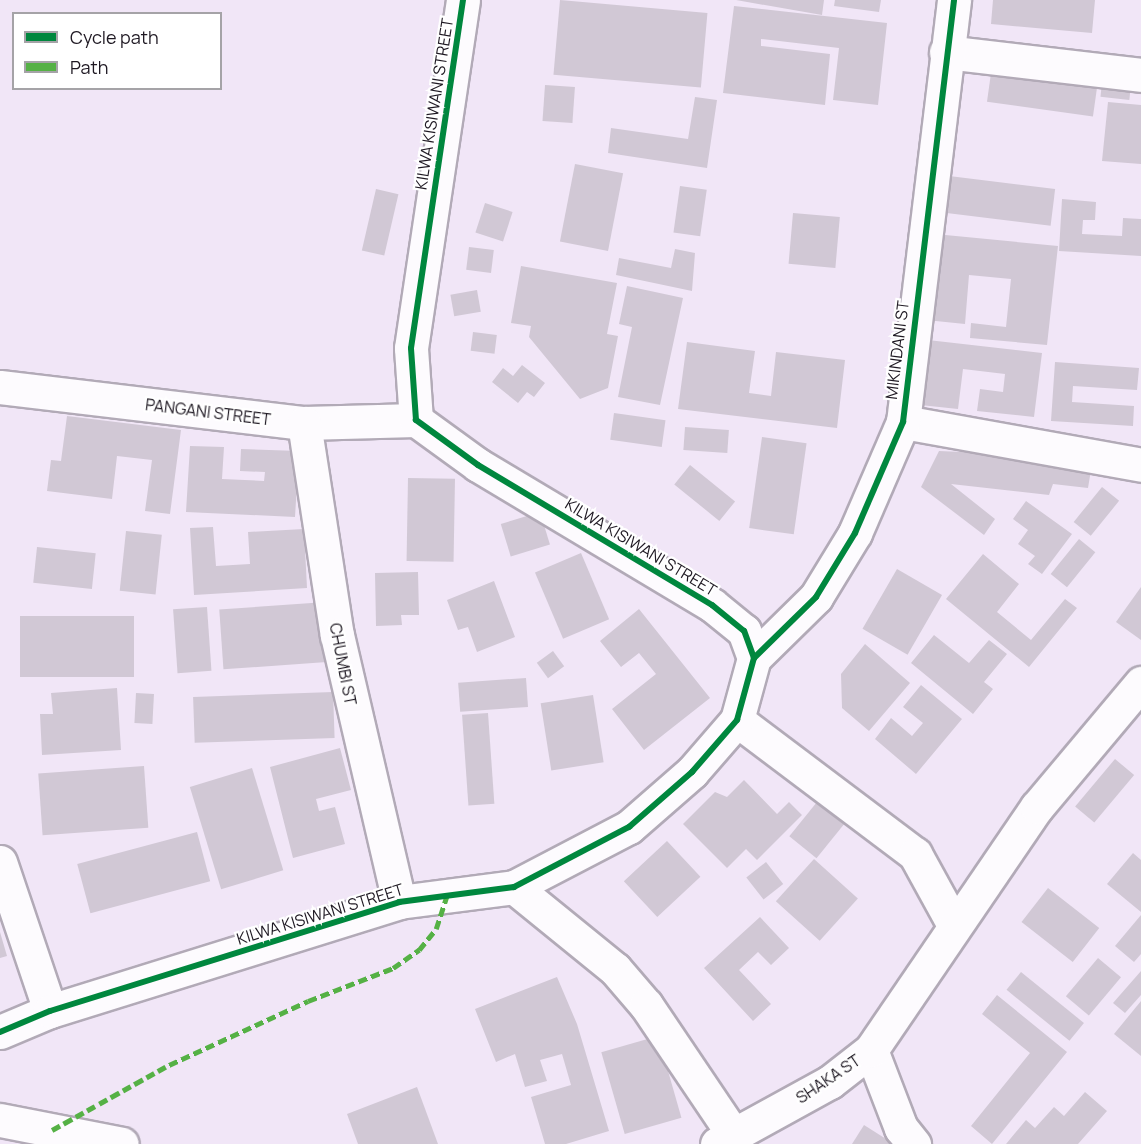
<!DOCTYPE html>
<html>
<head>
<meta charset="utf-8">
<style>
  body { margin:0 }
  #map { position:relative; width:1141px; height:1144px; overflow:hidden; background:#f1e6f7; font-family:Manrope,sans-serif }
  div>[style] { position:absolute }
  .building>* { inset:0; background:#d1c8d5; transform-origin:0 0 }
  .roads { filter:drop-shadow(2px 0 #b2aab7) drop-shadow(-2px 0 #b2aab7) drop-shadow(0 2px #b2aab7) drop-shadow(0 -2px #b2aab7) }
  .minor>* { height:33px; margin:-16.5px; padding:0 16.5px; transform-origin:16.5px; border-radius:16.5px; background:#fdfbfe }
  .quiet>* { height:4.5px; margin-top:-2.25px; transform-origin:0; background:repeating-linear-gradient(90deg,#55b145 0 9px,transparent 0 13.5px) }
  .cycleway>* { height:6px; margin:-3px; padding:0 3px; transform-origin:3px; border-radius:3px; background:#00873e }
  span { translate:-50% -50%; white-space:nowrap; text-align:center; line-height:1.15; -webkit-text-stroke:4.5px #fff; paint-order:stroke }
  .street-label { font-size:16px; color:#1e1822 }
  .legend { position:absolute; left:12px; top:12px; width:210px; height:78px; box-sizing:border-box; background:#fff; border:2px solid #a5a3a7; margin:0; padding:8px 10px; list-style:none; font-size:18px; color:#1e1822 }
  .legend li { display:flex; align-items:center; gap:12px; height:30px }
  .legend b { width:30px; border:2px solid #a5a3a7 }
</style>
</head>
<body>
<div id="map">
  <div class="building">
    <div style="left:560px;top:0;width:148px;height:75px;rotate:5deg"></div>
    <div style="clip-path:polygon(736px 0,824px 0,822px 15px)"></div>
    <div style="clip-path:polygon(835px 0,881px 0,879px 12px,834px 6px)"></div>
    <div style="clip-path:polygon(993px 0,1095px 0,1092px 33px,991px 24px)"></div>
    <div style="clip-path:polygon(734px 6px,887px 23px,878px 105px,833px 100px,839px 48px,761px 39px,761px 46px,830px 54px,825px 105px,723px 93px)"></div>
    <div style="left:992px;top:66px;width:107px;height:36px;rotate:8deg"></div>
    <div style="left:1103px;top:73px;width:29px;height:24px;rotate:6deg"></div>
    <div style="left:545px;top:85px;width:30px;height:36px;rotate:4deg"></div>
    <div style="clip-path:polygon(695px 97px,717px 100px,707px 168px,608px 153px,611px 128px,688px 139px)"></div>
    <div style="clip-path:polygon(1108px 102px,1141px 105px,1141px 164px,1102px 161px)"></div>
    <div style="left:575px;top:164px;width:49px;height:79px;rotate:11deg"></div>
    <div style="left:941px;top:175px;width:115px;height:37px;rotate:7deg"></div>
    <div style="left:680px;top:186px;width:27px;height:47px;rotate:8deg"></div>
    <div style="left:376px;top:189px;width:23px;height:63px;rotate:13deg"></div>
    <div style="clip-path:polygon(1062px 199px,1096px 202px,1095px 220px,1083px 220px,1082px 234px,1122px 236px,1123px 218px,1141px 219px,1141px 256px,1059px 251px)"></div>
    <div style="left:485px;top:203px;width:29px;height:31px;rotate:18deg"></div>
    <div style="left:793px;top:213px;width:47px;height:51px;rotate:5deg"></div>
    <div style="clip-path:polygon(935px 234px,1058px 246px,1047px 345px,970px 338px,971px 323px,1006px 327px,1011px 279px,969px 275px,965px 324px,926px 320px)"></div>
    <div style="left:469px;top:247px;width:25px;height:23px;rotate:7deg"></div>
    <div style="clip-path:polygon(675px 249px,695px 253px,692px 291px,616px 275px,619px 258px,671px 268px)"></div>
    <div style="clip-path:polygon(521px 266px,617px 283px,607px 334px,618px 336px,608px 388px,580px 399px,529px 337px,531px 326px,511px 323px)"></div>
    <div style="clip-path:polygon(627px 286px,683px 298px,660px 405px,618px 397px,632px 327px,619px 324px)"></div>
    <div style="left:477px;top:290px;width:22px;height:27px;rotate:80deg"></div>
    <div style="left:473px;top:332px;width:24px;height:19px;rotate:7deg"></div>
    <div style="clip-path:polygon(919px 339px,1042px 353px,1034px 417px,977px 411px,980px 389px,1003px 392px,1005px 374px,963px 369px,958px 409px,911px 404px)"></div>
    <div style="clip-path:polygon(687px 342px,755px 351px,749px 393px,771px 396px,776px 352px,845px 360px,837px 428px,678px 409px)"></div>
    <div style="clip-path:polygon(1055px 362px,1139px 368px,1137px 390px,1073px 386px,1072px 402px,1134px 406px,1133px 426px,1051px 421px)"></div>
    <div style="clip-path:polygon(522px 365px,545px 383px,534px 397px,527px 392px,518px 403px,492px 382px,503px 368px,513px 376px)"></div>
    <div style="left:614px;top:413px;width:52px;height:27px;rotate:8deg"></div>
    <div style="clip-path:polygon(67px 416px,181px 430px,170px 514px,145px 511px,152px 460px,117px 456px,112px 499px,47px 491px,51px 460px,61px 461px)"></div>
    <div style="left:685px;top:427px;width:44px;height:23px;rotate:4deg"></div>
    <div style="left:762px;top:437px;width:45px;height:92px;rotate:8deg"></div>
    <div style="clip-path:polygon(190px 446px,224px 447px,222px 479px,264px 481px,265px 472px,240px 471px,241px 449px,299px 451px,295px 517px,186px 512px)"></div>
    <div style="clip-path:polygon(939px 451px,1093px 458px,1088px 488px,1053px 484px,1049px 495px,951px 484px,995px 519px,984px 535px,921px 487px)"></div>
    <div style="left:690px;top:465px;width:58px;height:25px;rotate:39deg"></div>
    <div style="left:408px;top:478px;width:47px;height:83px;rotate:1deg"></div>
    <div style="left:1102px;top:487px;width:22px;height:45px;rotate:39deg"></div>
    <div style="clip-path:polygon(1026px 501px,1072px 534px,1042px 574px,1028px 564px,1035px 556px,1018px 544px,1028px 530px,1013px 519px)"></div>
    <div style="left:540px;top:512px;width:34px;height:41px;rotate:73deg"></div>
    <div style="clip-path:polygon(213px 527px,216px 566px,250px 564px,248px 532px,304px 529px,307px 588px,194px 595px,190px 528px)"></div>
    <div style="left:126px;top:531px;width:36px;height:60px;rotate:6deg"></div>
    <div style="left:1079px;top:539px;width:21px;height:45px;rotate:39deg"></div>
    <div style="left:37px;top:547px;width:59px;height:36px;rotate:6deg"></div>
    <div style="left:581px;top:553px;width:72px;height:50px;rotate:67deg"></div>
    <div style="clip-path:polygon(983px 554px,1019px 584px,997px 612px,1031px 640px,1065px 599px,1077px 608px,1029px 667px,946px 599px)"></div>
    <div style="left:897px;top:569px;width:52px;height:69px;rotate:30deg"></div>
    <div style="clip-path:polygon(418px 572px,419px 615px,401px 615px,402px 625px,376px 626px,375px 573px)"></div>
    <div style="clip-path:polygon(494px 581px,515px 637px,477px 652px,468px 627px,458px 630px,447px 600px)"></div>
    <div style="clip-path:polygon(1141px 587px,1141px 640px,1116px 622px)"></div>
    <div style="left:326px;top:602px;width:60px;height:107px;rotate:86deg"></div>
    <div style="left:207px;top:607px;width:64px;height:34px;rotate:86deg"></div>
    <div style="clip-path:polygon(639px 609px,710px 698px,644px 750px,612px 709px,656px 674px,639px 653px,621px 667px,600px 641px)"></div>
    <div style="left:134px;top:616px;width:61px;height:114px;rotate:90deg"></div>
    <div style="clip-path:polygon(934px 635px,969px 663px,989px 640px,1007px 654px,984px 682px,993px 689px,973px 714px,911px 663px)"></div>
    <div style="clip-path:polygon(865px 644px,910px 683px,869px 731px,842px 708px,841px 674px)"></div>
    <div style="left:553px;top:651px;width:19px;height:20px;rotate:54deg"></div>
    <div style="left:526px;top:678px;width:29px;height:68px;rotate:86deg"></div>
    <div style="clip-path:polygon(921px 685px,962px 719px,916px 774px,875px 739px,891px 718px,912px 736px,923px 723px,903px 707px)"></div>
    <div style="clip-path:polygon(117px 688px,121px 750px,42px 755px,40px 714px,53px 714px,51px 693px)"></div>
    <div style="left:333px;top:692px;width:46px;height:140px;rotate:88deg"></div>
    <div style="left:136px;top:693px;width:18px;height:30px;rotate:3deg"></div>
    <div style="left:593px;top:695px;width:68px;height:53px;rotate:81deg"></div>
    <div style="left:488px;top:713px;width:91px;height:26px;rotate:86deg"></div>
    <div style="clip-path:polygon(340px 748px,351px 790px,316px 799px,319px 811px,335px 807px,345px 844px,293px 858px,270px 767px)"></div>
    <div style="left:1115px;top:759px;width:25px;height:62px;rotate:40deg"></div>
    <div style="left:144px;top:766px;width:62px;height:106px;rotate:86deg"></div>
    <div style="left:252px;top:768px;width:107px;height:65px;rotate:73deg"></div>
    <div style="clip-path:polygon(744px 780px,777px 814px,789px 802px,802px 815px,757px 860px,746px 849px,727px 868px,683px 824px,715px 792px,727px 797px)"></div>
    <div style="left:817px;top:802px;width:35px;height:44px;rotate:39deg"></div>
    <div style="left:197px;top:832px;width:51px;height:124px;rotate:75deg"></div>
    <div style="left:667px;top:841px;width:49px;height:59px;rotate:47deg"></div>
    <div style="clip-path:polygon(1133px 853px,1141px 860px,1141px 912px,1107px 884px)"></div>
    <div style="left:814px;top:859px;width:59px;height:57px;rotate:42deg"></div>
    <div style="left:766px;top:862px;width:28px;height:25px;rotate:52deg"></div>
    <div style="left:1048px;top:888px;width:65px;height:43px;rotate:38deg"></div>
    <div style="clip-path:polygon(1141px 915px,1141px 954px,1134px 962px,1115px 946px)"></div>
    <div style="clip-path:polygon(760px 917px,789px 948px,771px 965px,758px 952px,739px 970px,771px 1004px,753px 1021px,704px 968px)"></div>
    <div style="clip-path:polygon(0 932px,7px 956px,0 958px)"></div>
    <div style="left:1098px;top:958px;width:30px;height:50px;rotate:40deg"></div>
    <div style="clip-path:polygon(1141px 971px,1141px 995px,1125px 1013px,1113px 1003px)"></div>
    <div style="left:1021px;top:972px;width:81px;height:23px;rotate:39deg"></div>
    <div style="clip-path:polygon(557px 977px,577px 1024px,609px 1131px,566px 1144px,545px 1144px,531px 1097px,571px 1085px,562px 1054px,540px 1060px,547px 1081px,525px 1087px,515px 1054px,496px 1062px,475px 1009px)"></div>
    <div style="clip-path:polygon(997px 995px,1067px 1052px,992px 1144px,971px 1126px,1030px 1053px,982px 1014px)"></div>
    <div style="clip-path:polygon(1141px 1001px,1141px 1056px,1114px 1034px)"></div>
    <div style="left:658px;top:1036px;width:85px;height:59px;rotate:74deg"></div>
    <div style="clip-path:polygon(417px 1087px,438px 1144px,358px 1144px,347px 1114px)"></div>
    <div style="clip-path:polygon(1085px 1092px,1107px 1111px,1078px 1144px,1006px 1144px,1026px 1120px,1035px 1128px,1054px 1107px,1064px 1116px)"></div>
    <div style="clip-path:polygon(864px 1125px,894px 1144px,852px 1144px)"></div>
  </div>
  <div class="roads">
    <div class="minor">
      <div style="left:946px;top:52px;width:196px;rotate:6.7deg"></div>
      <div style="left:0;top:387px;width:306px;rotate:6.8deg"></div>
      <div style="left:304px;top:423px;width:112px;rotate:-1.5deg"></div>
      <div style="left:903px;top:422px;width:242px;rotate:10.2deg"></div>
      <div style="left:304px;top:423px;width:215px;rotate:81.2deg"></div>
      <div style="left:337px;top:635px;width:274px;rotate:76.9deg"></div>
      <div style="left:754px;top:658px;width:87px;rotate:-44.5deg"></div>
      <div style="left:816px;top:597px;width:75px;rotate:-58.6deg"></div>
      <div style="left:855px;top:533px;width:121px;rotate:-66.6deg"></div>
      <div style="left:903px;top:422px;width:425px;rotate:-83.1deg"></div>
      <div style="left:737px;top:720px;width:223px;rotate:37deg"></div>
      <div style="left:915px;top:854px;width:81px;rotate:61.2deg"></div>
      <div style="left:0;top:862px;width:157px;rotate:71.4deg"></div>
      <div style="left:514px;top:887px;width:130px;rotate:39.1deg"></div>
      <div style="left:615px;top:969px;width:48px;rotate:49.3deg"></div>
      <div style="left:646px;top:1005px;width:159px;rotate:56deg"></div>
      <div style="left:0;top:1032px;width:54px;rotate:-22.8deg"></div>
      <div style="left:50px;top:1011px;width:366px;rotate:-17.3deg"></div>
      <div style="left:399px;top:902px;width:116px;rotate:-7.4deg"></div>
      <div style="left:514px;top:887px;width:130px;rotate:-27.6deg"></div>
      <div style="left:629px;top:827px;width:84px;rotate:-41.1deg"></div>
      <div style="left:692px;top:772px;width:69px;rotate:-49.1deg"></div>
      <div style="left:737px;top:720px;width:64px;rotate:-74.7deg"></div>
      <div style="left:754px;top:658px;width:29px;rotate:-110deg"></div>
      <div style="left:744px;top:631px;width:41px;rotate:-140.9deg"></div>
      <div style="left:712px;top:605px;width:273px;rotate:-149.1deg"></div>
      <div style="left:478px;top:465px;width:77px;rotate:-144deg"></div>
      <div style="left:416px;top:420px;width:72px;rotate:-94deg"></div>
      <div style="left:411px;top:348px;width:352px;rotate:-81.5deg"></div>
      <div style="left:871px;top:1050px;width:84px;rotate:69deg"></div>
      <div style="left:901px;top:1128px;width:21px;rotate:51deg"></div>
      <div style="left:0;top:1120px;width:124px;rotate:11.1deg"></div>
      <div style="left:717px;top:1144px;width:129px;rotate:-28.8deg"></div>
      <div style="left:830px;top:1082px;width:52px;rotate:-38deg"></div>
      <div style="left:871px;top:1050px;width:294px;rotate:-55.7deg"></div>
      <div style="left:1037px;top:807px;width:162px;rotate:-50deg"></div>
    </div>
  </div>
  <div class="quiet">
    <div style="left:52px;top:1130px;width:134px;rotate:-29.1deg"></div>
    <div style="left:169px;top:1065px;width:153px;rotate:-24.7deg"></div>
    <div style="left:308px;top:1001px;width:91px;rotate:-21.2deg"></div>
    <div style="left:393px;top:968px;width:32px;rotate:-35deg"></div>
    <div style="left:419px;top:950px;width:27px;rotate:-51deg"></div>
    <div style="left:436px;top:929px;width:38px;rotate:-72deg"></div>
  </div>
  <div class="cycleway">
    <div style="left:754px;top:658px;width:87px;rotate:-44.5deg"></div>
    <div style="left:816px;top:597px;width:75px;rotate:-58.6deg"></div>
    <div style="left:855px;top:533px;width:121px;rotate:-66.6deg"></div>
    <div style="left:903px;top:422px;width:425px;rotate:-83.1deg"></div>
    <div style="left:0;top:1032px;width:54px;rotate:-22.8deg"></div>
    <div style="left:50px;top:1011px;width:366px;rotate:-17.3deg"></div>
    <div style="left:399px;top:902px;width:116px;rotate:-7.4deg"></div>
    <div style="left:514px;top:887px;width:130px;rotate:-27.6deg"></div>
    <div style="left:629px;top:827px;width:84px;rotate:-41.1deg"></div>
    <div style="left:692px;top:772px;width:69px;rotate:-49.1deg"></div>
    <div style="left:737px;top:720px;width:64px;rotate:-74.7deg"></div>
    <div style="left:754px;top:658px;width:29px;rotate:-110deg"></div>
    <div style="left:744px;top:631px;width:41px;rotate:-140.9deg"></div>
    <div style="left:712px;top:605px;width:273px;rotate:-149.1deg"></div>
    <div style="left:478px;top:465px;width:77px;rotate:-144deg"></div>
    <div style="left:416px;top:420px;width:72px;rotate:-94deg"></div>
    <div style="left:411px;top:348px;width:352px;rotate:-81.5deg"></div>
  </div>
  <div class="street-label">
    <span style="left:434px;top:104px;rotate:-81deg">KILWA KISIWANI STREET</span>
    <span style="left:897px;top:350px;rotate:-83deg">MIKINDANI ST</span>
    <span style="left:208px;top:412px;rotate:7deg">PANGANI STREET</span>
    <span style="left:641px;top:547px;rotate:31deg">KILWA KISIWANI STREET</span>
    <span style="left:343px;top:664px;rotate:79deg">CHUMBI ST</span>
    <span style="left:320px;top:914px;rotate:-17deg">KILWA KISIWANI STREET</span>
    <span style="left:828px;top:1079px;rotate:-34deg">SHAKA ST</span>
  </div>
  <ul class="legend">
  <li><b style="height:8px;background:#00873e"></b>Cycle path</li>
  <li><b style="height:8px;background:#55b145"></b>Path</li>
  </ul>
</div>
</body>
</html>
